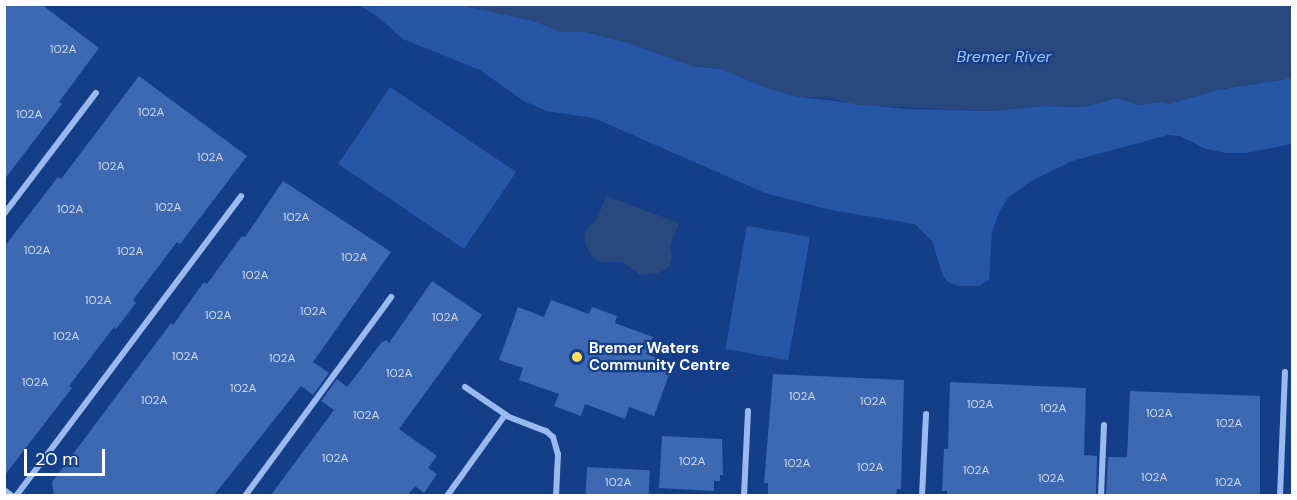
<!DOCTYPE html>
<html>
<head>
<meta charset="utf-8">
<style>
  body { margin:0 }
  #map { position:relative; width:1297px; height:500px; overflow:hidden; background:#143e88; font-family:"DM Sans",sans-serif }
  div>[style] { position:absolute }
  .green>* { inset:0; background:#2657a7; transform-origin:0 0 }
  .water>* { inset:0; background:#29487e }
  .building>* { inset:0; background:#3d69b2; transform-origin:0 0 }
  .minor>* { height:6px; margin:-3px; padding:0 3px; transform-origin:3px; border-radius:3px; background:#9abaef }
  .dots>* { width:16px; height:16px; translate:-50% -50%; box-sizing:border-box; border:3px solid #143e88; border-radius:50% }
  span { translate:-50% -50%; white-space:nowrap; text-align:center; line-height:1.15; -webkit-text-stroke:4.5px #143e88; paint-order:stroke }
  .number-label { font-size:12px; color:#cedaec }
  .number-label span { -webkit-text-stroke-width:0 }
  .poi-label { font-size:15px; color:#fff; font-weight:700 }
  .left { translate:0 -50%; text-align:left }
  .water-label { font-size:16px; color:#a6c5f6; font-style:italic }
  .frame { position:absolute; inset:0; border:6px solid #fff; pointer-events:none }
  .scale { position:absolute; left:24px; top:449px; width:81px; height:27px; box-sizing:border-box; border:3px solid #fff; border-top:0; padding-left:8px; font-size:18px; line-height:21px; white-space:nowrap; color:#fff; -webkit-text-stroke:4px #143e88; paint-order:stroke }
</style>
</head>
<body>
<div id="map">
  <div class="green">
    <div style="clip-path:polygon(359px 5px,461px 5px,534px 21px,561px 32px,585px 32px,629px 43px,692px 66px,721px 69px,770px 89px,799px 97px,905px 109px,992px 111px,1042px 106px,1083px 107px,1117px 98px,1140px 105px,1161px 101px,1169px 104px,1217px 90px,1292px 78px,1292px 144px,1246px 153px,1226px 153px,1206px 149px,1180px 136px,1168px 135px,1072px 161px,1031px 181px,1008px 198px,999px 212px,992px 232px,989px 280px,979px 286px,958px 286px,948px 282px,943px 276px,932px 241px,915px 224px,831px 210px,765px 193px,594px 118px,546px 111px,524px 101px,480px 70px,403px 39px,377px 16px)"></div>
    <div style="left:390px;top:87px;width:152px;height:93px;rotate:34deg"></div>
    <div style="left:747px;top:226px;width:64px;height:125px;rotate:10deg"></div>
  </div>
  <div class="water">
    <div style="clip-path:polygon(461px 5px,1292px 5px,1292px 78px,1217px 90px,1169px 104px,1161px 102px,1140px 105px,1117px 98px,1083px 107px,1042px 106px,992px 111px,857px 105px,829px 98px,799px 97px,770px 89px,721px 69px,692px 66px,629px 43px,585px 32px,561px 32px,534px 21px)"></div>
    <div style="clip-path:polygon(606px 196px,679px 223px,670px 246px,672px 257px,670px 266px,659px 273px,640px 275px,622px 262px,601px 262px,593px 258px,586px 246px,584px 232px,597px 219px)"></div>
  </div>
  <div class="building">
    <div style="clip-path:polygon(4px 4px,41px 4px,99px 48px,59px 102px,62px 104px,4px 180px)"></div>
    <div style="clip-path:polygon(139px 76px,247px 156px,180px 244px,177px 242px,133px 300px,136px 303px,116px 329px,114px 327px,69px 386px,72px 388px,4px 476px,4px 247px,58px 177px,61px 179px)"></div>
    <div style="clip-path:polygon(283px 181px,391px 252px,313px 362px,329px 373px,313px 395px,301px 386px,214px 495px,54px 495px,52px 482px,171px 323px,173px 325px,204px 282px,207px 284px,242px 236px,245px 237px)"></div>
    <div style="clip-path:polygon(432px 281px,482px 315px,399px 429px,437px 456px,428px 468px,437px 474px,424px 493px,415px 486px,408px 495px,271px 495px,334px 410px,321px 401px,337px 379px,347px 387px,381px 343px,386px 340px,389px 343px)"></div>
    <div style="clip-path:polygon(551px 300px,589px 314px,592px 307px,617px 316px,615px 323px,653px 337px,646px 354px,673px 364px,654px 416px,629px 407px,625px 419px,585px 404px,581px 416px,554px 406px,559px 394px,519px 380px,523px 368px,499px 360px,518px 307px,544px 317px)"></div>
    <div style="clip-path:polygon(773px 374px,904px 380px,901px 489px,897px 489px,896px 495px,768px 494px,768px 483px,764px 483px)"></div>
    <div style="clip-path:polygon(950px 382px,1086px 388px,1084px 455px,1097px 456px,1096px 495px,947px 495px,947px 491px,942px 491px,944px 449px,948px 449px)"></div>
    <div style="clip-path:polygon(1130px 391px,1260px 396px,1260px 495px,1106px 495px,1108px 457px,1127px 457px)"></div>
    <div style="clip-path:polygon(662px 436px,722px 439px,723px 475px,720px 475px,720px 481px,714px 481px,714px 491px,659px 488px)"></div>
    <div style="left:587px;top:467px;width:63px;height:28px;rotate:3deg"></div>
  </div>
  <div class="minor">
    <div style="left:4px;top:214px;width:152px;rotate:-52.8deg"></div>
    <div style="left:465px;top:387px;width:53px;rotate:34.3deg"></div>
    <div style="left:509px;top:417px;width:40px;rotate:21deg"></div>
    <div style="left:546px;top:431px;width:9px;rotate:41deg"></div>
    <div style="left:553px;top:437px;width:18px;rotate:74deg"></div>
    <div style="left:558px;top:454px;width:42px;rotate:92.7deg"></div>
    <div style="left:4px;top:490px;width:10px;rotate:37deg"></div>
    <div style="left:16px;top:496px;width:375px;rotate:-53.1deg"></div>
    <div style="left:245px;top:496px;width:247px;rotate:-53.7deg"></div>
    <div style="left:447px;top:496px;width:100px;rotate:-54.4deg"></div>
    <div style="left:744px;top:496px;width:85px;rotate:-87.3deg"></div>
    <div style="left:922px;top:496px;width:82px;rotate:-87.2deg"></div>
    <div style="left:1101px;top:496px;width:71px;rotate:-87.6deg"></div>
    <div style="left:1280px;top:496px;width:124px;rotate:-87.7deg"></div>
  </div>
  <div class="dots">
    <div style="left:577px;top:357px;background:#ffdb58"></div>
  </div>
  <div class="number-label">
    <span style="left:63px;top:50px">102A</span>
    <span style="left:151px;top:113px">102A</span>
    <span style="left:29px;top:115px">102A</span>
    <span style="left:210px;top:158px">102A</span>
    <span style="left:111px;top:167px">102A</span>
    <span style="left:168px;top:208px">102A</span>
    <span style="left:70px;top:210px">102A</span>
    <span style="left:296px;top:218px">102A</span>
    <span style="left:37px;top:251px">102A</span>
    <span style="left:130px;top:252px">102A</span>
    <span style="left:354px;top:258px">102A</span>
    <span style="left:255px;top:276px">102A</span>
    <span style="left:98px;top:301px">102A</span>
    <span style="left:313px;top:312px">102A</span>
    <span style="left:218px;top:316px">102A</span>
    <span style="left:445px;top:318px">102A</span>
    <span style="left:66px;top:337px">102A</span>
    <span style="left:185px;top:357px">102A</span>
    <span style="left:282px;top:359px">102A</span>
    <span style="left:399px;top:374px">102A</span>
    <span style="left:35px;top:383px">102A</span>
    <span style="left:243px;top:389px">102A</span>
    <span style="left:802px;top:397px">102A</span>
    <span style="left:154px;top:401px">102A</span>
    <span style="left:873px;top:402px">102A</span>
    <span style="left:980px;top:405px">102A</span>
    <span style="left:1053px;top:409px">102A</span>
    <span style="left:1159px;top:414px">102A</span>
    <span style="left:366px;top:416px">102A</span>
    <span style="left:1229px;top:424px">102A</span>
    <span style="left:335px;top:459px">102A</span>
    <span style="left:692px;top:462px">102A</span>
    <span style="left:797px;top:464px">102A</span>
    <span style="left:870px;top:468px">102A</span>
    <span style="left:976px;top:471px">102A</span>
    <span style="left:1154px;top:478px">102A</span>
    <span style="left:1051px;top:479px">102A</span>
    <span style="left:618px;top:483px">102A</span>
    <span style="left:1228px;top:483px">102A</span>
  </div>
  <div class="poi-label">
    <span class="left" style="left:589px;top:357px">Bremer Waters<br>Community Centre</span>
  </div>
  <div class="water-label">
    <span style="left:1004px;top:57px">Bremer River</span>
  </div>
  <div class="frame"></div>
  <div class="scale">20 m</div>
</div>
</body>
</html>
